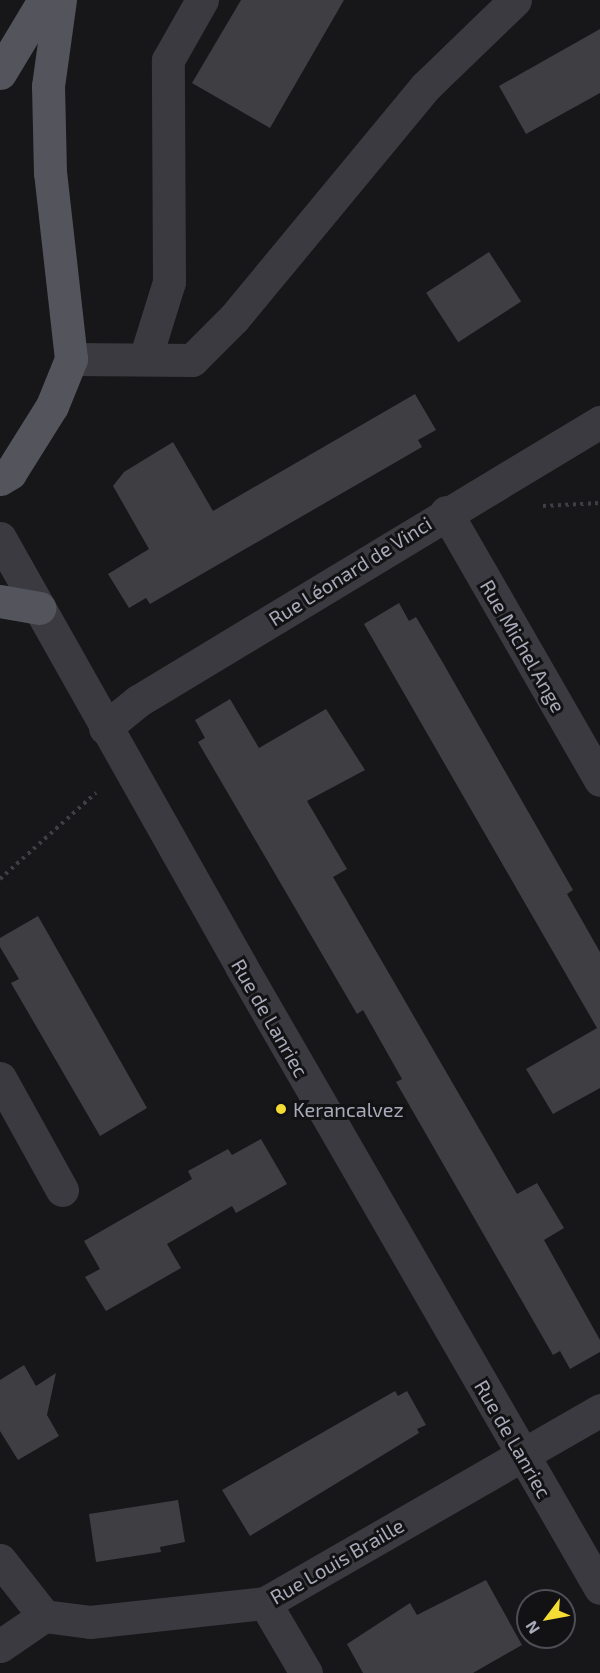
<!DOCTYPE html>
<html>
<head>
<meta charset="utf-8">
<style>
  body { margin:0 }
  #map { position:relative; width:600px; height:1673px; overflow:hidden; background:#171719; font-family:"Exo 2",sans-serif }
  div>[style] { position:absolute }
  .building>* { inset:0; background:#3f3e43; transform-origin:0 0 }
  .path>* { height:4px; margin-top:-2px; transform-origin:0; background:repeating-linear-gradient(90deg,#3e3e45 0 3px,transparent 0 7.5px) }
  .minor>* { height:33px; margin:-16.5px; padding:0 16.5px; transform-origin:16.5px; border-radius:16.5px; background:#3a3a40 }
  .major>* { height:33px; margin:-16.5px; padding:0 16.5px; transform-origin:16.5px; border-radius:16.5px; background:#54545d }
  .dots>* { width:16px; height:16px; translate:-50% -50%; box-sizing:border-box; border:3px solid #121214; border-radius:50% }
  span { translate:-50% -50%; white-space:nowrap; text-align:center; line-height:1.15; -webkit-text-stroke:6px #121214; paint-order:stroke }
  .street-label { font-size:20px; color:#a9aab9 }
  .poi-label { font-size:20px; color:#a9aab9 }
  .left { translate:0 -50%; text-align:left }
  .north { position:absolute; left:516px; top:1589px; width:60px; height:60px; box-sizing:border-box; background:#121214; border:2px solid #4e4f56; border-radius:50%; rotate:238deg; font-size:16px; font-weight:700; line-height:24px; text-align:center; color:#a9aab9 }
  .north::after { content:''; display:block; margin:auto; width:21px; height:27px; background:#f5dd33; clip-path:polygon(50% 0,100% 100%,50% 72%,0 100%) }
</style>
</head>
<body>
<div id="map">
  <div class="building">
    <div style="clip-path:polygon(241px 0,344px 0,270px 128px,192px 83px)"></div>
    <div style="clip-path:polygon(600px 29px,600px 93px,526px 134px,499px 86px)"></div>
    <div style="left:489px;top:252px;width:59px;height:75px;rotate:57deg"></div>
    <div style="clip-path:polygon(415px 394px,436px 430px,418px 440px,422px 447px,150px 604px,146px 598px,129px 608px,108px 574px,149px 549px,113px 486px,124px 472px,173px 442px,213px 511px)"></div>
    <div style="clip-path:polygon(399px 603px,409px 621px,416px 617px,443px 663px,573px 890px,567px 894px,600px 952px,600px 1088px,553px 1114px,526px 1069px,597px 1028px,364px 624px)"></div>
    <div style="clip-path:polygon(230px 699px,259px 748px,326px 709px,365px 770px,307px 801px,347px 869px,333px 877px,517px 1194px,537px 1183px,564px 1228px,544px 1240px,600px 1340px,600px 1352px,570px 1369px,560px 1351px,553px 1355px,396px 1082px,402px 1079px,363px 1010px,357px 1014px,198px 742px,205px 738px,195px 720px)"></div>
    <div style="clip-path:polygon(38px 916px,147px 1108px,100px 1136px,11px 983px,19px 979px,0 947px,0 938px)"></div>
    <div style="clip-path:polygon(261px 1139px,287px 1184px,236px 1213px,232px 1206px,167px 1244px,181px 1268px,106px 1311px,85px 1277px,100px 1269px,84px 1241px,192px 1179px,188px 1171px,228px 1149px,232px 1155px)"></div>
    <div style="clip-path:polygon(24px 1365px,36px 1386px,56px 1373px,47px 1415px,59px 1436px,18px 1460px,0 1431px,0 1380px)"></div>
    <div style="clip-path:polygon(395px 1391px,398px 1396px,407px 1391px,426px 1425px,417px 1429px,419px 1433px,250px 1536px,222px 1490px)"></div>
    <div style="clip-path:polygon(178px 1500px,185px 1542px,160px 1547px,161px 1552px,96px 1562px,89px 1514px)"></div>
    <div style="clip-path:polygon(486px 1580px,522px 1645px,473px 1673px,363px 1673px,347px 1644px,410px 1603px,417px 1615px)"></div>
  </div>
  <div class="path">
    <div style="left:543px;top:506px;width:57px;rotate:-3deg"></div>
    <div style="left:0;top:879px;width:129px;rotate:-41.9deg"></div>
  </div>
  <div class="minor">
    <div style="left:71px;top:359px;width:121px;rotate:0.5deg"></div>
    <div style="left:192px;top:360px;width:59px;rotate:-45deg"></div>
    <div style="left:234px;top:318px;width:300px;rotate:-50.4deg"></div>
    <div style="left:425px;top:87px;width:125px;rotate:-44deg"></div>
    <div style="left:145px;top:359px;width:81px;rotate:-72.7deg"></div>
    <div style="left:169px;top:282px;width:222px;rotate:-90.3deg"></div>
    <div style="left:168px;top:60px;width:69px;rotate:-60.5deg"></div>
    <div style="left:446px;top:512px;width:309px;rotate:60.1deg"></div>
    <div style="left:0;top:538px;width:491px;rotate:60.6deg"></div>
    <div style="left:241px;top:966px;width:718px;rotate:60.01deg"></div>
    <div style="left:105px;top:728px;width:43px;rotate:-39.3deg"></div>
    <div style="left:138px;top:701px;width:540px;rotate:-31.13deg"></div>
    <div style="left:0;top:1078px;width:128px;rotate:61deg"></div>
    <div style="left:0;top:1560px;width:71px;rotate:51.8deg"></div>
    <div style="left:265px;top:1603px;width:81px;rotate:59.6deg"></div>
    <div style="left:0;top:1646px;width:53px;rotate:-34.3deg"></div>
    <div style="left:44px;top:1616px;width:46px;rotate:7.4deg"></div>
    <div style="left:90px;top:1622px;width:176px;rotate:-6.2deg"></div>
    <div style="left:265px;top:1603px;width:387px;rotate:-29.9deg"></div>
  </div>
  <div class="major">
    <div style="left:0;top:73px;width:85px;rotate:-58.9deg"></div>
    <div style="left:0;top:479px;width:12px;rotate:-31deg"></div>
    <div style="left:10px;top:473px;width:79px;rotate:-57.9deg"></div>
    <div style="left:52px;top:406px;width:51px;rotate:-68deg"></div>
    <div style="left:71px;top:359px;width:187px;rotate:-96.4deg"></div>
    <div style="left:50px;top:173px;width:87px;rotate:-91.3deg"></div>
    <div style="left:48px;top:86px;width:87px;rotate:-82.1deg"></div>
    <div style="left:0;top:601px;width:40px;rotate:10deg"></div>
  </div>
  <div class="dots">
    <div style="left:281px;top:1109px;background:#f5dd33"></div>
  </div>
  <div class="street-label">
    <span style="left:350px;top:571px;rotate:-32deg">Rue Léonard de Vinci</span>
    <span style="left:523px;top:646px;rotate:60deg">Rue Michel Ange</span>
    <span style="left:270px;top:1018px;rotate:60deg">Rue de Lanriec</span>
    <span style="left:513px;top:1439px;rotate:60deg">Rue de Lanriec</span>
    <span style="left:337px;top:1561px;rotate:-30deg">Rue Louis Braille</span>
  </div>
  <div class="poi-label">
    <span class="left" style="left:293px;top:1109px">Kerancalvez</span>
  </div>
  <div class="north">N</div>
</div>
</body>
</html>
